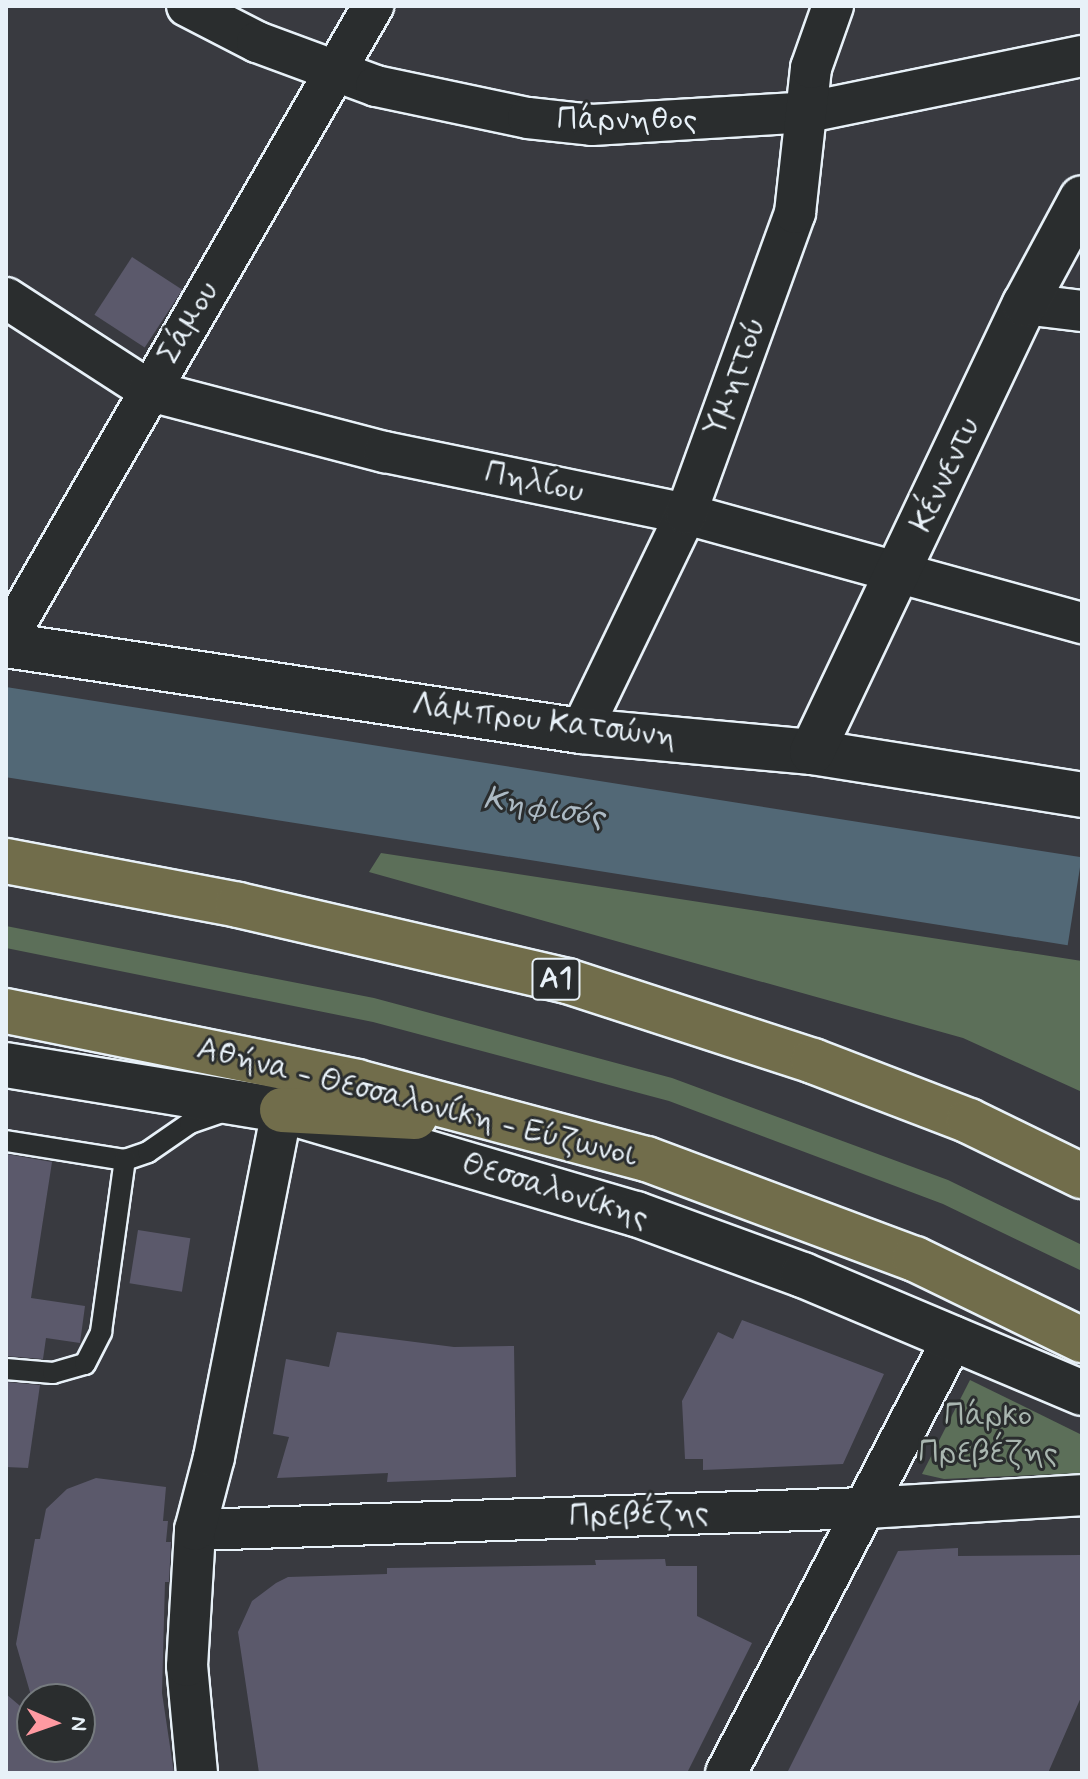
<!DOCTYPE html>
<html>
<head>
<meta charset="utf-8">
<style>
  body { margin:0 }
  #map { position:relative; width:1088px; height:1779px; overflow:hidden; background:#393a40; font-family:Mynerve,sans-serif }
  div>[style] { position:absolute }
  .green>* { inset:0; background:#5c6f59 }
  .water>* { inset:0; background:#526876; transform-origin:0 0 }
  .building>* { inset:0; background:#5b596b; transform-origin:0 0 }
  .roads { filter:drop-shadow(2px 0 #e8f1f8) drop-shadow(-2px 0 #e8f1f8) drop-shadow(0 2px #e8f1f8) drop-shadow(0 -2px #e8f1f8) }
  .service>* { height:20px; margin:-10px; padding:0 10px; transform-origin:10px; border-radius:10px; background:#2a2d2e }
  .minor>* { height:40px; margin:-20px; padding:0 20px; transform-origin:20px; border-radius:20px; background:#2a2d2e }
  .tertiary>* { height:44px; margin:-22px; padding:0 22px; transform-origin:22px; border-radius:22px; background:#2a2d2e }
  .motorway>* { height:44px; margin:-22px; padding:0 22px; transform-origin:22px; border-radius:22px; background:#716d4b }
  span { translate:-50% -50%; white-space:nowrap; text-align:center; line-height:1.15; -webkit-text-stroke:6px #2a2d2e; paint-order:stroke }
  .shield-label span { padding:2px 6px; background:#2a2d2e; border:2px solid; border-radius:6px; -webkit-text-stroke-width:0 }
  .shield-label { font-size:30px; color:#e8f1f8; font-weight:700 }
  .street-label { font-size:32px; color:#e8f1f8 }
  .park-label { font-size:32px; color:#a9b6b0 }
  .water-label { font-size:34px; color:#acbac4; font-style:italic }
  .frame { position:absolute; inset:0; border:8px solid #e8f1f8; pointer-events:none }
  .north { position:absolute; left:16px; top:1683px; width:80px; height:80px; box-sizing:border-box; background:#2a2d2e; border:2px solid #767b7f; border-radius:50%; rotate:92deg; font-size:22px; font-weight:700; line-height:32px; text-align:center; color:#e8f1f8 }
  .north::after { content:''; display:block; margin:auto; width:28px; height:36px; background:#ff9aa2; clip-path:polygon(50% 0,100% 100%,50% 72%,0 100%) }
</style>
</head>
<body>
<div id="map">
  <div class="green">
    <div style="clip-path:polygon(381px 853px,1082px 961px,1082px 1092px,963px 1038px,369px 872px)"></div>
    <div style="clip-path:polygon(6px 926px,374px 998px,672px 1078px,948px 1180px,1082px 1245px,1082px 1271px,943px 1204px,669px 1101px,373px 1022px,6px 948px)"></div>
    <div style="clip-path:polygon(970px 1380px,1082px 1435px,1082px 1473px,944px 1479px,922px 1474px)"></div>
  </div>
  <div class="water">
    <div style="left:6px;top:687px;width:1089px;height:89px;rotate:9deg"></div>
  </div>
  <div class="building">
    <div style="left:132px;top:257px;width:60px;height:69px;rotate:33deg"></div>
    <div style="clip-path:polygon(6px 1154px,52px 1162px,31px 1298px,85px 1306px,80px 1343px,46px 1338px,43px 1359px,6px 1356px)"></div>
    <div style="left:138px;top:1230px;width:53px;height:54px;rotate:9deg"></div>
    <div style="clip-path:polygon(742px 1320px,884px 1374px,843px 1464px,703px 1470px,703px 1459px,685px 1459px,682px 1401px,718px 1332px,733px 1339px)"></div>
    <div style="clip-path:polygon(337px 1332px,454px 1347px,514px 1346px,516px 1477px,387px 1482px,388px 1473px,277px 1478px,289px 1437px,273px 1434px,286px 1359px,329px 1367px)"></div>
    <div style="clip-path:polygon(6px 1382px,40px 1385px,28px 1468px,6px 1467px)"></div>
    <div style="clip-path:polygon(96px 1478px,166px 1487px,163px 1521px,168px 1521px,166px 1542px,171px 1542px,169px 1582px,165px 1582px,162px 1693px,174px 1773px,6px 1773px,6px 1694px,32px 1716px,32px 1747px,80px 1747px,80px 1699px,32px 1699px,16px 1644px,35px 1539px,40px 1539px,46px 1509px,67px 1489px)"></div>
    <div style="clip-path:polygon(958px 1548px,958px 1556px,1082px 1555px,1082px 1695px,1048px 1773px,787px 1773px,898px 1551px)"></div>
    <div style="clip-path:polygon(665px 1559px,666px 1566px,697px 1566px,697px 1616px,752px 1643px,687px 1773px,259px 1773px,238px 1632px,252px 1601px,276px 1583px,288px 1577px,387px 1574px,387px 1568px,596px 1565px,595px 1560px)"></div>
  </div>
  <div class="roads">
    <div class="service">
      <div style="left:6px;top:1141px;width:121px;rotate:9.1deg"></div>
      <div style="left:125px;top:1160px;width:24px;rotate:-19deg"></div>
      <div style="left:148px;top:1152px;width:51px;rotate:-34.6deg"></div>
      <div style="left:190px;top:1123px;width:36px;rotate:-19deg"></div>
      <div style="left:6px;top:1369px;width:47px;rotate:4.9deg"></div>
      <div style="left:53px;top:1373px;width:33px;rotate:-16deg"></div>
      <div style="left:85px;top:1364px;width:36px;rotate:-63deg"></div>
      <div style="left:101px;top:1332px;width:174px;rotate:-82.1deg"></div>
    </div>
    <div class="minor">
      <div style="left:187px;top:6px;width:79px;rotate:27.2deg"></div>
      <div style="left:257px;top:42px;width:127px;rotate:20.3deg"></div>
      <div style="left:376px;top:86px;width:155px;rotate:11.9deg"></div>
      <div style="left:528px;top:118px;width:64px;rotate:6.2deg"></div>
      <div style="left:592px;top:125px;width:217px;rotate:-3.4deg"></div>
      <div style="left:809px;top:112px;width:279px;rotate:-11.6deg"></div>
      <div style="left:6px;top:298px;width:171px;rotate:32.9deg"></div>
      <div style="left:150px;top:391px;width:243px;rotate:14.6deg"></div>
      <div style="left:385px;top:452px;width:307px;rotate:11.6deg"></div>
      <div style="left:686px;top:514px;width:411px;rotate:15.4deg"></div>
      <div style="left:1025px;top:304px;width:57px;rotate:7deg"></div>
      <div style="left:6px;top:640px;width:733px;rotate:-59.93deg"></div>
      <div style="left:581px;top:731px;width:241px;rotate:-64.2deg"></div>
      <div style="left:686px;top:514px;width:320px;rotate:-70.1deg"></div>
      <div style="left:795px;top:213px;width:146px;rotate:-83.7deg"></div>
      <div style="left:811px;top:68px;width:66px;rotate:-70.5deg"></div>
      <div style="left:195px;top:1530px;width:671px;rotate:-1.88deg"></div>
      <div style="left:866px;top:1508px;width:216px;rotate:-3.4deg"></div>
      <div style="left:197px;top:1773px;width:107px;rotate:-95.3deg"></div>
      <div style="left:187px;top:1666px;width:136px;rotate:-86.6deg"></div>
      <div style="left:195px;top:1530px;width:75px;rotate:-75.4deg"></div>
      <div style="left:214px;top:1457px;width:354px;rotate:-78.9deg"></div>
      <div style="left:726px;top:1773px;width:492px;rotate:-62.4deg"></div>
    </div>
    <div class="tertiary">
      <div style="left:6px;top:645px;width:581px;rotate:8.51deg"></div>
      <div style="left:581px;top:731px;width:232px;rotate:5.2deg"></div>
      <div style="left:812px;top:752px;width:273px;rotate:9deg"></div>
      <div style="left:812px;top:752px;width:496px;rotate:-64.6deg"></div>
      <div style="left:1025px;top:304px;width:120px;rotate:-61.7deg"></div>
      <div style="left:6px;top:1065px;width:280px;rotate:9.3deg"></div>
      <div style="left:282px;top:1110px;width:369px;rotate:16.4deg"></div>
      <div style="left:636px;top:1214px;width:178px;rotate:20.1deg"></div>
      <div style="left:803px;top:1275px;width:303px;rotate:22.9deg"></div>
    </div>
    <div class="motorway">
      <div style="left:6px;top:861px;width:236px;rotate:10.7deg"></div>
      <div style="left:238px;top:905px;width:338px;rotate:13deg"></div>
      <div style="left:567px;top:981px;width:259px;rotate:18deg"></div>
      <div style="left:813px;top:1061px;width:167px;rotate:21deg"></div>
      <div style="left:969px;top:1121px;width:126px;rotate:26deg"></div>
      <div style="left:6px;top:1011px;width:358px;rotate:11.4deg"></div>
      <div style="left:357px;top:1082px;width:300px;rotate:14.9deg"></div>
      <div style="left:647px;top:1159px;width:286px;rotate:20.5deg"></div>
      <div style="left:915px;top:1259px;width:186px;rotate:25.9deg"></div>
      <div style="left:282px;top:1110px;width:133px;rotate:3deg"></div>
    </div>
  </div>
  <div class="shield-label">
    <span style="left:556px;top:979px">Α1</span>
  </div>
  <div class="street-label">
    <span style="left:627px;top:120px">Πάρνηθος</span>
    <span style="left:189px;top:323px;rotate:-60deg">Σάμου</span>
    <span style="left:736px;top:377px;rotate:-70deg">Υμηττού</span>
    <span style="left:946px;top:475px;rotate:-65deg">Κέννεντυ</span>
    <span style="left:534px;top:483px;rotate:12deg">Πηλίου</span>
    <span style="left:544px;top:722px;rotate:7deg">Λάμπρου Κατσώνη</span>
    <span style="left:417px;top:1103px;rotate:14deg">Αθήνα - Θεσσαλονίκη - Εύζωνοι</span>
    <span style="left:555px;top:1191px;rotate:17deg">Θεσσαλονίκης</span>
    <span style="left:639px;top:1515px;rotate:-2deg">Πρεβέζης</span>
  </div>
  <div class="park-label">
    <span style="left:988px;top:1435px">Πάρκο<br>Πρεβέζης</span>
  </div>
  <div class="water-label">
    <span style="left:544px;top:808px;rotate:9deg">Κηφισός</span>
  </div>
  <div class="frame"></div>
  <div class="north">N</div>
</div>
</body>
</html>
